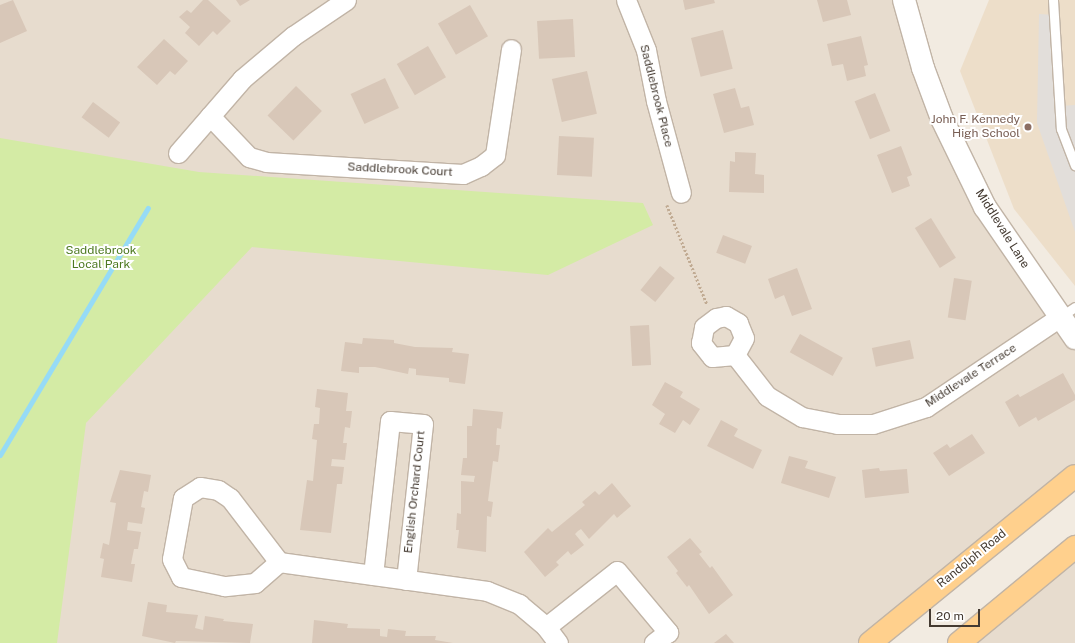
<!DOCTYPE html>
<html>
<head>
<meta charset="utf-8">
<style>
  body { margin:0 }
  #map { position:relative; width:1075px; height:643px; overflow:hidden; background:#f2ebe1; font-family:"Public Sans",sans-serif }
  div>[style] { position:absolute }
  .residential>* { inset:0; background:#e7dcce }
  .education>* { inset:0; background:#eddec9 }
  .green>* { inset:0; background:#d4eba5 }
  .parking>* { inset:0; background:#e2deda }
  .stream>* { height:5px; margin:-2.5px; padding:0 2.5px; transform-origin:2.5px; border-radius:2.5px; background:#96dbf6 }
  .building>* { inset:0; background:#d8c7b8; transform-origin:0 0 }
  .path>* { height:2.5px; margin-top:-1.25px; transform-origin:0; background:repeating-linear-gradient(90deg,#c1ab93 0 2px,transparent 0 4px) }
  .roads { filter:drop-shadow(1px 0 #c1b4a6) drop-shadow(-1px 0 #c1b4a6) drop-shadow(0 1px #c1b4a6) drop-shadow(0 -1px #c1b4a6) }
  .service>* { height:9px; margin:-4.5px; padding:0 4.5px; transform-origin:4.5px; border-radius:4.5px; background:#fff }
  .minor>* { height:19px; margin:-9.5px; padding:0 9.5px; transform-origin:9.5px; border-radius:9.5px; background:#fff }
  .tertiary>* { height:22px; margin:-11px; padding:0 11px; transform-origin:11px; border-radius:11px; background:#fff }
  .primary>* { height:22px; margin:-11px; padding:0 11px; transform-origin:11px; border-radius:11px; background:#ffd08d }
  .dots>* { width:11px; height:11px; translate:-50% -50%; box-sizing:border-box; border:2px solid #fff; border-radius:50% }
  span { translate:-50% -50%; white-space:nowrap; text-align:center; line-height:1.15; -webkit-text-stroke:4px #fff; paint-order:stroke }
  .street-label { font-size:12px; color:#443a31 }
  .education-label { font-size:12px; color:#785e54 }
  .right { translate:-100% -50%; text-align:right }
  .park-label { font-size:12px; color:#4d7921 }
  .scale { position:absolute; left:929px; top:609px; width:51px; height:18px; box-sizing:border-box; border:2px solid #443a31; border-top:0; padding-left:5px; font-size:12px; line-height:14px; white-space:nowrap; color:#443a31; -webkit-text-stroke:3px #fff; paint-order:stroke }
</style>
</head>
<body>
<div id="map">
  <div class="residential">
    <div style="clip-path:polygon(0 0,904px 0,942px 119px,1075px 338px,1075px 476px,870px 643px,0 643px)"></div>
    <div style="clip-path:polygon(1075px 547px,1075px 643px,959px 643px)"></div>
  </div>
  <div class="education">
    <div style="clip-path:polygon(989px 0,1075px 0,1075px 286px,1014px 209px,960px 71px)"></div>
  </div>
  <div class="green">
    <div style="clip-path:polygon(0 138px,199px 172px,643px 203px,653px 225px,548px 275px,252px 247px,86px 423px,57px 643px,0 643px)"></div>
  </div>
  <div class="parking">
    <div style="clip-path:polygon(1039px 14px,1055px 15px,1060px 106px,1075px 105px,1075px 232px,1037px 123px)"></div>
  </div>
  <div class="stream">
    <div style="left:0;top:455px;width:288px;rotate:-59.1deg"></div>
  </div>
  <div class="building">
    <div style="clip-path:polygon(13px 0,27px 31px,0 43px,0 5px)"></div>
    <div style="clip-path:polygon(203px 0,208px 0,231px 21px,217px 35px,213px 31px,199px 46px,185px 33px,190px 27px,179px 17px,187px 10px,191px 13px)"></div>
    <div style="clip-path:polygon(236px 0,250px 0,240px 6px)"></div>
    <div style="clip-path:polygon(683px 0,714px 0,715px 3px,685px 10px)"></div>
    <div style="clip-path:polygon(817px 0,847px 0,851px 15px,823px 22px)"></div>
    <div style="left:470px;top:5px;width:36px;height:37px;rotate:60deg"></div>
    <div style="left:573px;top:19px;width:38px;height:36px;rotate:87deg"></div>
    <div style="left:723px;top:30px;width:40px;height:33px;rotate:76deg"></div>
    <div style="clip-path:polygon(861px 36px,868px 65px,864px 66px,866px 76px,847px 81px,843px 64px,832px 66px,827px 44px)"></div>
    <div style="clip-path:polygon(164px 39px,188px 61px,175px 75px,170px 71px,157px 85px,137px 67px)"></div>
    <div style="left:428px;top:46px;width:36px;height:36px;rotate:60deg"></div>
    <div style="left:587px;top:71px;width:44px;height:36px;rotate:77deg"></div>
    <div style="left:385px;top:78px;width:33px;height:38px;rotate:65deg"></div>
    <div style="left:296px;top:86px;width:36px;height:41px;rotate:44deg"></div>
    <div style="clip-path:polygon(735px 88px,741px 108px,749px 106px,754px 125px,724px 133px,713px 94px)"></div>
    <div style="left:875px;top:93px;width:41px;height:22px;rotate:68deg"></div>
    <div style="left:93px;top:102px;width:34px;height:19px;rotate:37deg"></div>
    <div style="left:559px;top:136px;width:35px;height:39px;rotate:3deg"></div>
    <div style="clip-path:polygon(901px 146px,912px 175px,907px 177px,910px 186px,892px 193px,877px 155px)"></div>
    <div style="clip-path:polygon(735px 152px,756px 153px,755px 174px,764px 175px,764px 193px,729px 192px,730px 161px,735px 162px)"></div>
    <div style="left:931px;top:218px;width:47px;height:19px;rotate:58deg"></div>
    <div style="left:723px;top:235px;width:31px;height:19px;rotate:21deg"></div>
    <div style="left:660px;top:266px;width:19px;height:31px;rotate:39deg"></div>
    <div style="clip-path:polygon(797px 268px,812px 309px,792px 316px,784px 295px,775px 299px,768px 279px)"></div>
    <div style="left:954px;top:278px;width:18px;height:40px;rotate:9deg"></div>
    <div style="left:649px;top:325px;width:40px;height:19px;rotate:87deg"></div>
    <div style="left:800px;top:334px;width:49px;height:21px;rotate:29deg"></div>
    <div style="clip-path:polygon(363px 338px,394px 340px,394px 343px,415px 347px,453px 348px,452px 352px,469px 354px,465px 384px,449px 382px,449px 378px,416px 375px,416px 369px,409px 368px,408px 374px,375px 367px,359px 367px,359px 373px,341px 371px,345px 342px,362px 344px)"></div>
    <div style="left:910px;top:340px;width:19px;height:39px;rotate:78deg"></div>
    <div style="clip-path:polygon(1063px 373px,1075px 395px,1075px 400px,1038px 421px,1036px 417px,1019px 427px,1005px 402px,1018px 394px,1020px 397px)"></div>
    <div style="clip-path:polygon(665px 382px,683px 392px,680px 397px,700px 409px,690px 425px,683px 420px,675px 433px,659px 424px,665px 414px,652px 405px)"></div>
    <div style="clip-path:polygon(317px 389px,348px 393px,346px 411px,352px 411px,350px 428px,345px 427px,343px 443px,347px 443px,345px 460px,332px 459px,331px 466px,344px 467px,342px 484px,337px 484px,331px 533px,300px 530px,307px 480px,313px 481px,317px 440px,312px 439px,314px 424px,319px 424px,320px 408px,315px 407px)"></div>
    <div style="clip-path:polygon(473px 409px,503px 412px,501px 429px,497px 428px,496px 445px,500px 445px,498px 462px,493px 461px,488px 501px,493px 502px,491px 517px,487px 516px,486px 552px,457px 548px,459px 530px,456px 530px,457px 513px,461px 514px,461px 481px,474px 482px,474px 480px,475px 476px,461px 475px,463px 458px,467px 458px,467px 426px,472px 426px)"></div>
    <div style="clip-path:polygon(721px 420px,738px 429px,734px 436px,762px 450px,753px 469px,707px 446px)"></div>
    <div style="clip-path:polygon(972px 434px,985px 453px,949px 476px,933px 453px,947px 444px,950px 448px)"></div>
    <div style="clip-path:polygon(789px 456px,808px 461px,805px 468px,836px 477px,829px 498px,781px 483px)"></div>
    <div style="clip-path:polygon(879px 468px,880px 471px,907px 469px,909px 493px,865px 498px,862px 470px)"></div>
    <div style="clip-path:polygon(120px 470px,151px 475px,148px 492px,144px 491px,141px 507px,145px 508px,142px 524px,128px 522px,127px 530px,141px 532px,138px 549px,134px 549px,131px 564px,135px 564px,132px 582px,101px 577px,104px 559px,100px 558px,103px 543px,109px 545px,116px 503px,110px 502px)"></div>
    <div style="clip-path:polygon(612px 483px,631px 506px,617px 518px,614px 514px,589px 539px,581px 529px,578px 531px,575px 534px,584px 545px,571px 555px,568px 551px,556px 562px,559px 565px,545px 577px,524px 552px,548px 528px,552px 532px,585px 505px,582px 502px,595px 491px,599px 495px)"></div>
    <div style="clip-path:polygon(690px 538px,702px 552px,699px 554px,710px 568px,712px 566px,733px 595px,709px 614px,689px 585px,687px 587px,676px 573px,678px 571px,667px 557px)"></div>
    <div style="clip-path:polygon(148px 602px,167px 605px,166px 612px,198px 615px,195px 628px,203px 630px,205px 616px,224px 619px,223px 621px,253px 624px,250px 643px,176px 641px,175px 643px,142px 636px)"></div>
    <div style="clip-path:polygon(314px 620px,348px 624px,347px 628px,380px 629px,380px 636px,387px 637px,388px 629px,406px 631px,405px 636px,436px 636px,435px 640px,453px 643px,312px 643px)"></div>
    <div style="clip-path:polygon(726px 634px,734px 643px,714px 643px)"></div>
  </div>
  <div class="path">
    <div style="left:667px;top:205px;width:107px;rotate:68deg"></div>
  </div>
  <div class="roads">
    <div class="service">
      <div style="left:1053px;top:0;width:129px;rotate:86.5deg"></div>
      <div style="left:1061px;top:129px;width:39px;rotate:69deg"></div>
      <div style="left:1060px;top:317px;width:18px;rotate:-34deg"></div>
    </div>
    <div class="minor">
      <div style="left:626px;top:0;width:54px;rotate:68.2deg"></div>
      <div style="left:646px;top:50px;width:52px;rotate:78.9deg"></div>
      <div style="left:656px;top:101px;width:95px;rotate:74.8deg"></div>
      <div style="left:210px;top:116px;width:57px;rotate:46.4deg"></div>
      <div style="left:249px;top:157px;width:18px;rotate:16deg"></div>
      <div style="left:266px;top:162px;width:197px;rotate:3.5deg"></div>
      <div style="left:463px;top:174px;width:20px;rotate:-24deg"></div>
      <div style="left:481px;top:166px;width:18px;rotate:-38deg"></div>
      <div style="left:495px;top:155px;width:107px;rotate:-81.4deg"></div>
      <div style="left:178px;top:153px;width:98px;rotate:-49.1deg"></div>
      <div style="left:242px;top:79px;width:67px;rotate:-40.1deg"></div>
      <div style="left:293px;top:36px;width:64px;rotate:-34.2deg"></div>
      <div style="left:735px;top:355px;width:23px;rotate:175deg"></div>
      <div style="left:712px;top:357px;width:18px;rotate:-128deg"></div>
      <div style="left:701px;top:343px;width:16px;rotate:-79deg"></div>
      <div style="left:704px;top:327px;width:15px;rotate:-37deg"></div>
      <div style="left:716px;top:318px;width:10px;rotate:-11deg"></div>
      <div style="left:726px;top:316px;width:14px;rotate:30deg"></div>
      <div style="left:738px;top:323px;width:16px;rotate:68deg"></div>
      <div style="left:744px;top:338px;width:19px;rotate:118deg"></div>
      <div style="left:735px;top:355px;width:52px;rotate:52deg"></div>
      <div style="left:767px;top:396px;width:41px;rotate:31deg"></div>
      <div style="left:802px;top:417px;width:36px;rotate:11deg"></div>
      <div style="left:837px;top:424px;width:36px"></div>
      <div style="left:873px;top:424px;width:56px;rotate:-17.8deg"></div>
      <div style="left:926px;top:407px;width:161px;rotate:-33.9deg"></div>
      <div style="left:279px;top:562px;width:32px;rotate:139deg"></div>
      <div style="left:255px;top:583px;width:31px;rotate:174deg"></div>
      <div style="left:224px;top:586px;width:44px;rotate:-168.2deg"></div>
      <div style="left:181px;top:577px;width:20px;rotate:-117deg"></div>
      <div style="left:172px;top:559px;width:62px;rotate:-79.8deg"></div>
      <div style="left:183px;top:498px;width:20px;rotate:-33deg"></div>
      <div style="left:200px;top:487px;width:18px;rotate:9deg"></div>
      <div style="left:218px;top:490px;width:14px;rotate:34deg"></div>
      <div style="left:230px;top:498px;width:81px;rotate:52.6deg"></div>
      <div style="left:279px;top:562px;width:210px;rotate:7.9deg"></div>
      <div style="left:487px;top:591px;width:35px;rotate:22deg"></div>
      <div style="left:519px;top:604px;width:35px;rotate:40deg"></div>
      <div style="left:546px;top:627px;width:20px;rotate:53deg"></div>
      <div style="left:373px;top:575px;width:155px;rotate:-83.7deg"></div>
      <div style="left:390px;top:421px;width:33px;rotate:5deg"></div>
      <div style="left:423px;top:424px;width:157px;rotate:96.2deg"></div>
      <div style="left:546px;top:627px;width:90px;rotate:-38.3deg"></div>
      <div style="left:617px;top:571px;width:80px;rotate:50.1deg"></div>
      <div style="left:668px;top:632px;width:18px;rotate:142deg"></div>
    </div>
    <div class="tertiary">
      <div style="left:904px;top:0;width:71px;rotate:74.4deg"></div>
      <div style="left:923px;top:68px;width:54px;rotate:69.6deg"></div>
      <div style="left:942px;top:119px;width:98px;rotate:64deg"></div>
      <div style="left:985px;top:207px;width:159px;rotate:55.5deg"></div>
    </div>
    <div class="primary">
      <div style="left:870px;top:643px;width:264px;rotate:-39.2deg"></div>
      <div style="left:959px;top:643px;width:151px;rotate:-39.6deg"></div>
    </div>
  </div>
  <div class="dots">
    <div style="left:1028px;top:127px;background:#8d6e63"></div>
  </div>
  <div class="street-label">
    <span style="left:656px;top:96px;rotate:76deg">Saddlebrook Place</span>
    <span style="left:400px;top:170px;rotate:3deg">Saddlebrook Court</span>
    <span style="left:1002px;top:229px;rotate:58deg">Middlevale Lane</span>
    <span style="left:971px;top:376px;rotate:-33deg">Middlevale Terrace</span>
    <span style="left:415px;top:492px;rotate:-84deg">English Orchard Court</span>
    <span style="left:972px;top:559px;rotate:-39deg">Randolph Road</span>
  </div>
  <div class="education-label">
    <span class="right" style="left:1020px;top:127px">John F. Kennedy<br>High School</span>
  </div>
  <div class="park-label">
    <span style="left:101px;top:258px">Saddlebrook<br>Local Park</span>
  </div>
  <div class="scale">20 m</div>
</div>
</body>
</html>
